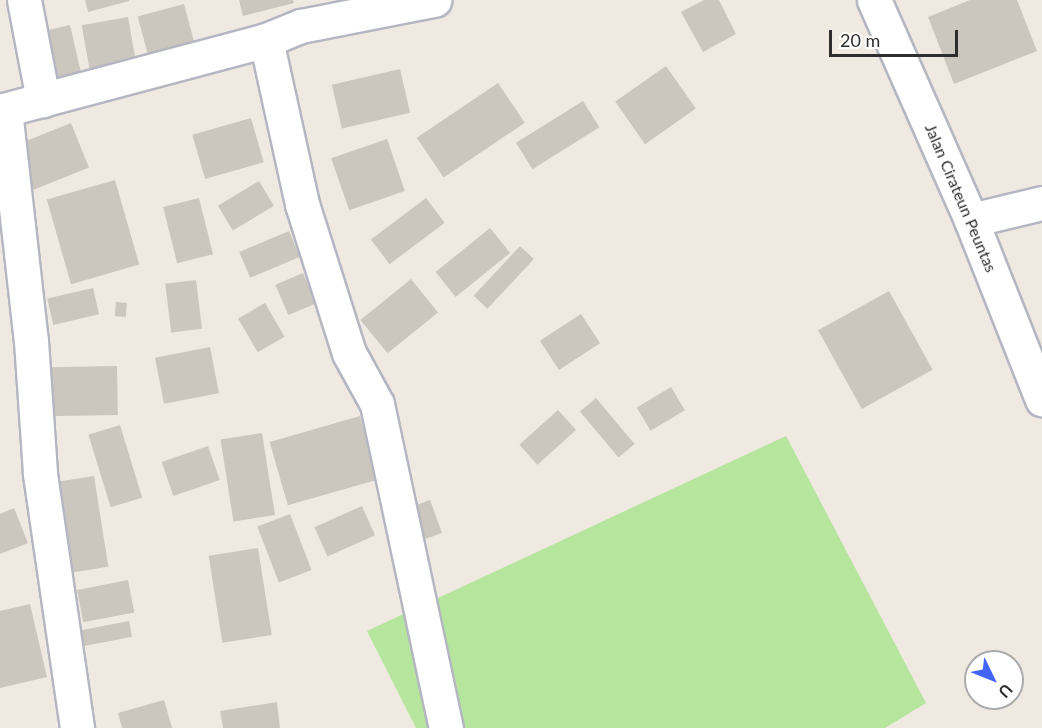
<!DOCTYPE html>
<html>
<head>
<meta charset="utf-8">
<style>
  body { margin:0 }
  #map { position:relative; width:1042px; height:728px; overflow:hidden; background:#efe9e1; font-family:Lato,sans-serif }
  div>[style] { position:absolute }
  .green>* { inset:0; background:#b6e59e }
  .building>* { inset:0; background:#cbc7bf; transform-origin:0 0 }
  .roads { filter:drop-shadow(2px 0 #b4b7c1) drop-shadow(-2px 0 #b4b7c1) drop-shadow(0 2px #b4b7c1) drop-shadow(0 -2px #b4b7c1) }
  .minor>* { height:33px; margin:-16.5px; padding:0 16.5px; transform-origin:16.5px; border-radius:16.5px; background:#fff }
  span { translate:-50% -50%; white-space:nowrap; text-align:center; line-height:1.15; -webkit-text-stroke:4.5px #fff; paint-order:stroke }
  .street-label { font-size:16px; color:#2e2e2e }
  .north { position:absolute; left:964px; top:650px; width:60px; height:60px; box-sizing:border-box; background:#fff; border:2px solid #ababab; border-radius:50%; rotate:133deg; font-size:16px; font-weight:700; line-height:24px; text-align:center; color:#2e2e2e }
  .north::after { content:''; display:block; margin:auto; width:21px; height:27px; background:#4264fb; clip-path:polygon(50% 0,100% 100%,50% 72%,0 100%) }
  .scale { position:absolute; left:829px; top:30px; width:129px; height:27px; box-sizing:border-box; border:3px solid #2e2e2e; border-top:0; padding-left:8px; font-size:18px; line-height:21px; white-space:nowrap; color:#2e2e2e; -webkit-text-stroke:4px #fff; paint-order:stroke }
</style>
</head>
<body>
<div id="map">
  <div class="green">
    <div style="clip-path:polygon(786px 436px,926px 703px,885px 728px,416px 728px,367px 631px)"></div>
  </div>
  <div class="building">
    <div style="clip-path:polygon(85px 0,129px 0,129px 1px,88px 12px)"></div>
    <div style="clip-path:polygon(239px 0,293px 0,294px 3px,243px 16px)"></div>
    <div style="clip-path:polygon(704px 0,719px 0,736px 34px,703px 52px,681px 12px)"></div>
    <div style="clip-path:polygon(970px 0,1017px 0,1037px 51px,954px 84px,928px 17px)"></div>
    <div style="left:184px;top:4px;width:47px;height:48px;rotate:75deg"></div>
    <div style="left:128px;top:17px;width:46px;height:47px;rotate:80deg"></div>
    <div style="left:70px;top:25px;width:54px;height:32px;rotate:77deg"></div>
    <div style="left:666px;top:66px;width:52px;height:62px;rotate:55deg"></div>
    <div style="left:400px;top:69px;width:45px;height:70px;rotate:77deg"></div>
    <div style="left:498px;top:83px;width:48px;height:98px;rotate:56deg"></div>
    <div style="left:583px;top:101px;width:31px;height:79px;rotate:58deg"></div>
    <div style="left:251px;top:118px;width:46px;height:61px;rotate:74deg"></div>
    <div style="left:71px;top:123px;width:48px;height:63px;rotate:68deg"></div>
    <div style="left:387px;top:139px;width:55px;height:59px;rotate:71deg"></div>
    <div style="left:115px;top:180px;width:88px;height:71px;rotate:74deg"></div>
    <div style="left:259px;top:181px;width:29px;height:48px;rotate:59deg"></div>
    <div style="left:199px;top:198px;width:58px;height:37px;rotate:76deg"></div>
    <div style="left:426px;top:198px;width:31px;height:69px;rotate:53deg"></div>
    <div style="left:490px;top:228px;width:32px;height:70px;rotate:51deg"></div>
    <div style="left:289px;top:231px;width:28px;height:54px;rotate:67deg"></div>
    <div style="left:520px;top:246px;width:19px;height:68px;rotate:43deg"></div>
    <div style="left:303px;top:273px;width:33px;height:30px;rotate:67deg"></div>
    <div style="left:411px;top:279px;width:43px;height:65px;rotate:51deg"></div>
    <div style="left:196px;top:280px;width:49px;height:31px;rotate:83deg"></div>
    <div style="left:93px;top:288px;width:27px;height:47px;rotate:77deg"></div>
    <div style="left:889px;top:291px;width:90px;height:81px;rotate:61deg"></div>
    <div style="left:116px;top:302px;width:11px;height:14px;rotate:5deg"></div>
    <div style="left:265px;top:303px;width:39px;height:31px;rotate:60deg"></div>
    <div style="left:581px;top:314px;width:35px;height:49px;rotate:57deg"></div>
    <div style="left:210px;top:347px;width:47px;height:56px;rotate:79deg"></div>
    <div style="left:117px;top:366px;width:49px;height:71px;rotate:89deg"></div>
    <div style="left:671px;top:387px;width:27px;height:40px;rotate:59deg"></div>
    <div style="left:596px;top:398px;width:60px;height:21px;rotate:50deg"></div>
    <div style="left:558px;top:410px;width:27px;height:52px;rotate:48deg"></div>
    <div style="left:360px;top:416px;width:66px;height:94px;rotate:74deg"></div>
    <div style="left:120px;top:425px;width:76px;height:33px;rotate:73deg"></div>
    <div style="left:262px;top:433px;width:83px;height:42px;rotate:81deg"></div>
    <div style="left:208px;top:446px;width:36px;height:49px;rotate:71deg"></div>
    <div style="left:94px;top:476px;width:92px;height:51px;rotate:81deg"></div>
    <div style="left:430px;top:500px;width:35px;height:25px;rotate:70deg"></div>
    <div style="left:362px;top:506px;width:32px;height:52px;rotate:66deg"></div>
    <div style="clip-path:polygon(14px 508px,28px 543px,0 554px,0 514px)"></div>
    <div style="left:290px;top:514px;width:60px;height:35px;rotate:69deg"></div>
    <div style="left:258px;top:548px;width:88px;height:50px;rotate:81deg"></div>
    <div style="left:128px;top:580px;width:33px;height:52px;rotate:79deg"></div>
    <div style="clip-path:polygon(30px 604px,47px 677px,0 688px,0 611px)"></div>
    <div style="left:129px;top:621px;width:16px;height:50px;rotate:79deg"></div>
    <div style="clip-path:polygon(164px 700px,172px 728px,122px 728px,118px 713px)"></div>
    <div style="clip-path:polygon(277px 702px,280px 728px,223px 728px,220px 711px)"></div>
  </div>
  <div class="roads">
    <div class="minor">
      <div style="left:24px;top:0;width:102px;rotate:79.2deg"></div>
      <div style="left:874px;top:0;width:240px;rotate:66.2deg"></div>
      <div style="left:971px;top:220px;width:193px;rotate:68.4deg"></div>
      <div style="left:266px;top:40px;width:168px;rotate:77.6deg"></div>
      <div style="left:302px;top:204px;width:156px;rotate:72.5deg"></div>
      <div style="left:349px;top:353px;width:58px;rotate:61.2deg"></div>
      <div style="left:377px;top:404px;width:331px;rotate:78deg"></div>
      <div style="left:5px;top:110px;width:232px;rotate:83.6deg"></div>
      <div style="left:31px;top:341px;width:133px;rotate:86.1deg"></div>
      <div style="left:40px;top:474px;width:257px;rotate:81.7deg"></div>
      <div style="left:0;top:111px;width:275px;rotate:-14.9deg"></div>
      <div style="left:266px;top:40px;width:38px;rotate:-22deg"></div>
      <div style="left:301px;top:26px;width:136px;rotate:-11.1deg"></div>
      <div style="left:971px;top:220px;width:73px;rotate:-13.5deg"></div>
    </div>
  </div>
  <div class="street-label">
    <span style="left:961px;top:198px;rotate:67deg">Jalan Cirateun Peuntas</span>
  </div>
  <div class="north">U</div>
  <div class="scale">20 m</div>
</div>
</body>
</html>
